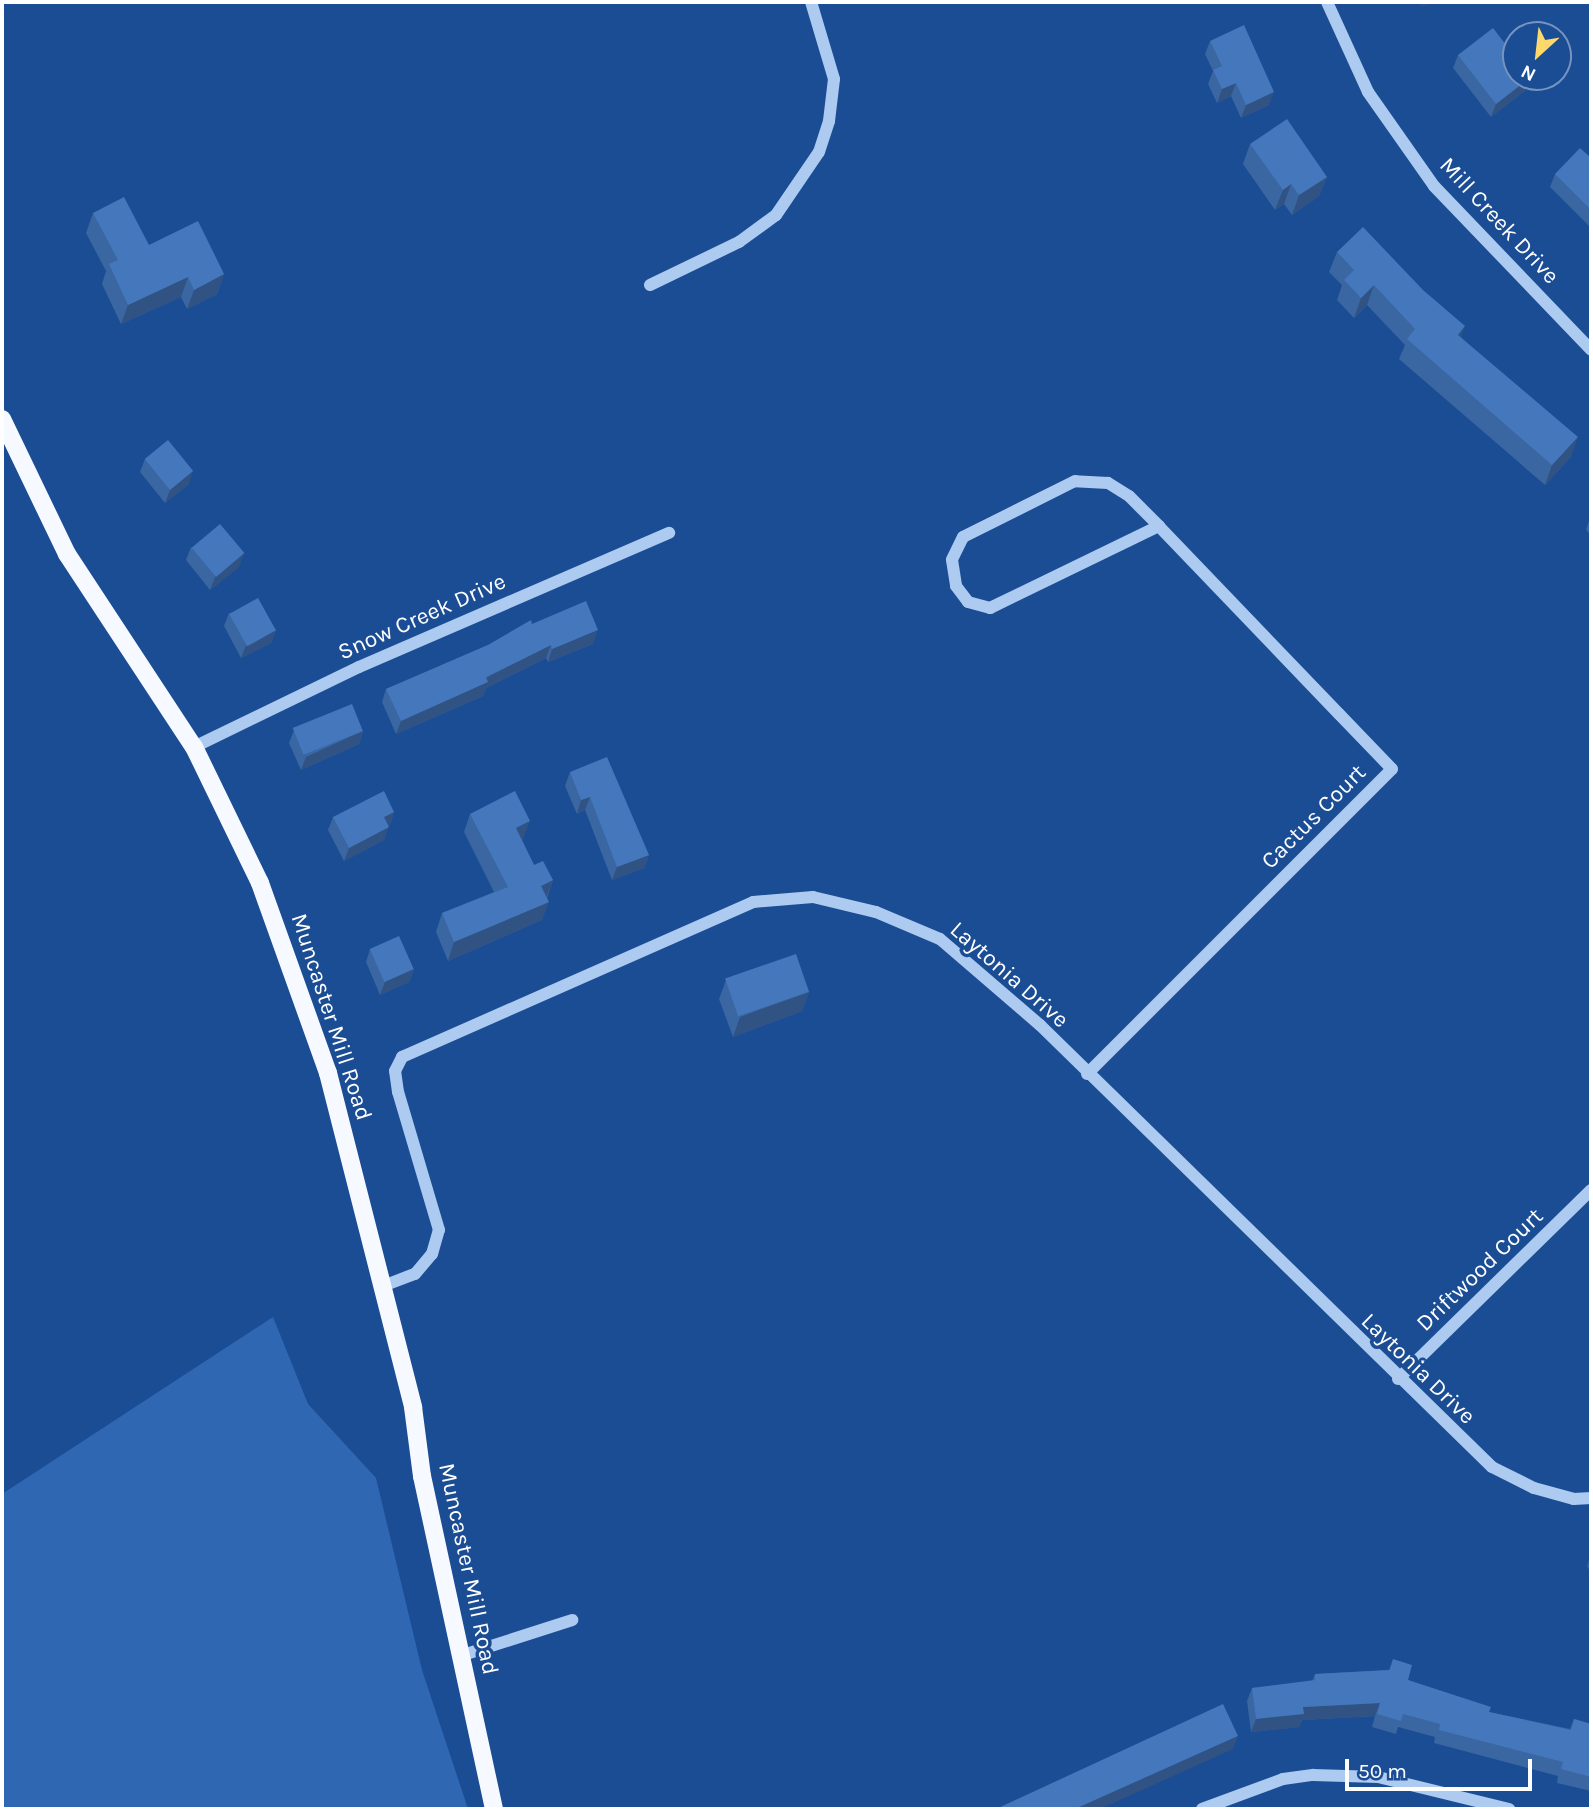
<!DOCTYPE html>
<html>
<head>
<meta charset="utf-8">
<style>
  body { margin:0 }
  #map { position:relative; width:1593px; height:1811px; overflow:hidden; background:#1b4d95; font-family:Karla,sans-serif }
  div>[style] { position:absolute }
  .green>* { inset:0; background:#2f67b3 }
  .minor>* { height:12px; margin:-6px; padding:0 6px; transform-origin:6px; border-radius:6px; background:#adcaf0 }
  .major>* { height:18px; margin:-9px; padding:0 9px; transform-origin:9px; border-radius:9px; background:#f6f9ff }
  .wall>* { inset:0; background:#3a66a2 }
  .shaded-wall>* { inset:0; background:#305384 }
  .building>* { inset:0; background:#4477bc; transform-origin:0 0 }
  span { translate:-50% -50%; white-space:nowrap; text-align:center; line-height:1.15; -webkit-text-stroke:7px #1b4d95; paint-order:stroke }
  .street-label { font-size:23px; color:#fff }
  .frame { position:absolute; inset:0; border:4px solid #fff; pointer-events:none }
  .north { position:absolute; left:1502px; top:21px; width:70px; height:70px; box-sizing:border-box; background:#1b4d95; border:2px solid #7694bf; border-radius:50%; rotate:207deg; font-size:19px; font-weight:700; line-height:28px; text-align:center; color:#fff }
  .north::after { content:''; display:block; margin:auto; width:24px; height:32px; background:#ffd86c; clip-path:polygon(50% 0,100% 100%,50% 72%,0 100%) }
  .scale { position:absolute; left:1345px; top:1759px; width:187px; height:32px; box-sizing:border-box; border:4px solid #fff; border-top:0; padding-left:9px; font-size:21px; line-height:24px; white-space:nowrap; color:#fff; -webkit-text-stroke:5px #1b4d95; paint-order:stroke }
</style>
</head>
<body>
<div id="map">
  <div class="green">
    <div style="clip-path:polygon(273px 1317px,308px 1404px,376px 1478px,422px 1670px,468px 1809px,2px 1809px,2px 1494px)"></div>
  </div>
  <div class="minor">
    <div style="left:1327px;top:2px;width:99px;rotate:65.5deg"></div>
    <div style="left:1368px;top:92px;width:115px;rotate:54.9deg"></div>
    <div style="left:1434px;top:186px;width:227px;rotate:46.2deg"></div>
    <div style="left:650px;top:285px;width:99px;rotate:-25.8deg"></div>
    <div style="left:739px;top:242px;width:46px;rotate:-36.1deg"></div>
    <div style="left:776px;top:215px;width:76px;rotate:-55.7deg"></div>
    <div style="left:819px;top:152px;width:33px;rotate:-72deg"></div>
    <div style="left:829px;top:121px;width:42px;rotate:-83.2deg"></div>
    <div style="left:834px;top:79px;width:80px;rotate:-106.6deg"></div>
    <div style="left:194px;top:747px;width:183px;rotate:-25.9deg"></div>
    <div style="left:359px;top:667px;width:338px;rotate:-23.4deg"></div>
    <div style="left:1087px;top:1074px;width:431px;rotate:-45deg"></div>
    <div style="left:1392px;top:769px;width:76px;rotate:-133.9deg"></div>
    <div style="left:1339px;top:714px;width:260px;rotate:-133.8deg"></div>
    <div style="left:1159px;top:526px;width:42px;rotate:-135deg"></div>
    <div style="left:1129px;top:496px;width:25px;rotate:-148deg"></div>
    <div style="left:1108px;top:483px;width:33px;rotate:-177deg"></div>
    <div style="left:1075px;top:481px;width:125px;rotate:153.4deg"></div>
    <div style="left:963px;top:537px;width:25px;rotate:116deg"></div>
    <div style="left:952px;top:560px;width:26px;rotate:81deg"></div>
    <div style="left:956px;top:586px;width:20px;rotate:53deg"></div>
    <div style="left:968px;top:602px;width:23px;rotate:15deg"></div>
    <div style="left:990px;top:608px;width:188px;rotate:-25.9deg"></div>
    <div style="left:383px;top:1286px;width:34px;rotate:-21deg"></div>
    <div style="left:415px;top:1274px;width:26px;rotate:-50deg"></div>
    <div style="left:432px;top:1254px;width:25px;rotate:-74deg"></div>
    <div style="left:439px;top:1230px;width:144px;rotate:-106.5deg"></div>
    <div style="left:398px;top:1092px;width:21px;rotate:-98deg"></div>
    <div style="left:395px;top:1071px;width:16px;rotate:-63deg"></div>
    <div style="left:402px;top:1057px;width:384px;rotate:-23.8deg"></div>
    <div style="left:753px;top:902px;width:60px;rotate:-4.8deg"></div>
    <div style="left:813px;top:897px;width:65px;rotate:13.4deg"></div>
    <div style="left:876px;top:912px;width:69px;rotate:22.9deg"></div>
    <div style="left:940px;top:939px;width:132px;rotate:40.7deg"></div>
    <div style="left:1040px;top:1025px;width:632px;rotate:44.36deg"></div>
    <div style="left:1492px;top:1467px;width:47px;rotate:26.6deg"></div>
    <div style="left:1534px;top:1488px;width:41px;rotate:15.4deg"></div>
    <div style="left:1574px;top:1499px;width:17px;rotate:-3deg"></div>
    <div style="left:1398px;top:1379px;width:270px;rotate:-44.4deg"></div>
    <div style="left:460px;top:1656px;width:118px;rotate:-17.8deg"></div>
    <div style="left:1202px;top:1809px;width:86px;rotate:-20.3deg"></div>
    <div style="left:1283px;top:1779px;width:30px;rotate:-8deg"></div>
    <div style="left:1313px;top:1775px;width:65px;rotate:1.8deg"></div>
    <div style="left:1378px;top:1777px;width:135px;rotate:13.7deg"></div>
  </div>
  <div class="major">
    <div style="left:2px;top:419px;width:150px;rotate:64.3deg"></div>
    <div style="left:67px;top:554px;width:231px;rotate:56.7deg"></div>
    <div style="left:194px;top:747px;width:151px;rotate:64.1deg"></div>
    <div style="left:260px;top:883px;width:202px;rotate:70.3deg"></div>
    <div style="left:328px;top:1073px;width:345px;rotate:75.7deg"></div>
    <div style="left:413px;top:1407px;width:70px;rotate:82.6deg"></div>
    <div style="left:422px;top:1476px;width:341px;rotate:77.8deg"></div>
  </div>
  <div class="wall">
    <div style="clip-path:polygon(1210px 41px,1269px 105px,1241px 118px,1231px 96px,1217px 103px,1208px 84px,1213px 71px,1205px 54px)"></div>
    <div style="clip-path:polygon(1458px 55px,1526px 90px,1491px 117px,1453px 68px)"></div>
    <div style="clip-path:polygon(1250px 144px,1327px 177px,1319px 196px,1292px 215px,1284px 204px,1275px 210px,1243px 164px)"></div>
    <div style="clip-path:polygon(1591px 158px,1591px 228px,1550px 187px,1555px 174px)"></div>
    <div style="clip-path:polygon(93px 213px,149px 245px,224px 274px,217px 294px,187px 309px,181px 297px,121px 324px,102px 284px,106px 271px,86px 233px)"></div>
    <div style="clip-path:polygon(1337px 252px,1461px 337px,1571px 457px,1545px 485px,1399px 359px,1405px 345px,1367px 305px,1354px 318px,1337px 300px,1342px 285px,1329px 272px)"></div>
    <div style="clip-path:polygon(145px 459px,189px 484px,165px 503px,140px 472px)"></div>
    <div style="clip-path:polygon(1591px 514px,1591px 535px,1586px 530px)"></div>
    <div style="clip-path:polygon(191px 547px,239px 567px,210px 590px,186px 560px)"></div>
    <div style="clip-path:polygon(229px 613px,276px 630px,271px 643px,241px 658px,224px 626px)"></div>
    <div style="clip-path:polygon(532px 624px,593px 644px,548px 662px,546px 658px,486px 688px,483px 696px,396px 734px,382px 702px,386px 689px,488px 645px)"></div>
    <div style="clip-path:polygon(294px 730px,363px 731px,359px 744px,301px 770px,289px 743px)"></div>
    <div style="clip-path:polygon(570px 772px,649px 855px,644px 868px,612px 880px,585px 810px,577px 814px,565px 786px)"></div>
    <div style="clip-path:polygon(394px 812px,390px 825px,388px 826px,384px 840px,344px 861px,328px 830px,333px 817px)"></div>
    <div style="clip-path:polygon(470px 814px,523px 839px,522px 840px,534px 865px,553px 880px,547px 898px,542px 920px,448px 961px,436px 932px,442px 913px,494px 892px,464px 832px)"></div>
    <div style="clip-path:polygon(370px 949px,414px 969px,409px 982px,380px 995px,366px 962px)"></div>
    <div style="clip-path:polygon(726px 980px,809px 992px,802px 1011px,733px 1037px,719px 999px)"></div>
    <div style="clip-path:polygon(1591px 1555px,1591px 1573px,1587px 1566px)"></div>
    <div style="clip-path:polygon(1393px 1659px,1408px 1680px,1489px 1712px,1570px 1729px,1574px 1719px,1591px 1724px,1591px 1791px,1557px 1783px,1558px 1776px,1434px 1743px,1435px 1737px,1398px 1727px,1396px 1734px,1372px 1727px,1375px 1716px,1302px 1720px,1299px 1727px,1251px 1732px,1247px 1701px,1252px 1688px,1312px 1681px,1315px 1674px,1389px 1670px)"></div>
  </div>
  <div class="shaded-wall">
    <div style="clip-path:polygon(1422px 2px,1435px 2px,1420px 7px)"></div>
    <div style="clip-path:polygon(1531px 77px,1526px 90px,1491px 117px,1496px 104px)"></div>
    <div style="clip-path:polygon(1236px 83px,1231px 96px,1217px 103px,1222px 89px)"></div>
    <div style="clip-path:polygon(1274px 92px,1269px 105px,1241px 118px,1246px 105px)"></div>
    <div style="clip-path:polygon(1327px 177px,1319px 196px,1292px 215px,1299px 195px)"></div>
    <div style="clip-path:polygon(1291px 184px,1284px 204px,1275px 210px,1283px 190px)"></div>
    <div style="clip-path:polygon(224px 274px,217px 294px,187px 309px,194px 290px)"></div>
    <div style="clip-path:polygon(188px 277px,181px 297px,121px 324px,128px 305px)"></div>
    <div style="clip-path:polygon(1374px 285px,1367px 305px,1354px 318px,1361px 298px)"></div>
    <div style="clip-path:polygon(1465px 326px,1458px 346px,1458px 335px)"></div>
    <div style="clip-path:polygon(1578px 437px,1571px 457px,1545px 485px,1552px 465px)"></div>
    <div style="clip-path:polygon(193px 471px,189px 484px,165px 503px,170px 490px)"></div>
    <div style="clip-path:polygon(244px 553px,239px 567px,210px 590px,215px 577px)"></div>
    <div style="clip-path:polygon(276px 630px,271px 643px,241px 658px,246px 645px)"></div>
    <div style="clip-path:polygon(598px 630px,593px 644px,548px 662px,552px 649px)"></div>
    <div style="clip-path:polygon(551px 645px,546px 658px,486px 688px,483px 696px,396px 734px,401px 721px)"></div>
    <div style="clip-path:polygon(363px 731px,359px 744px,301px 770px,306px 757px)"></div>
    <div style="clip-path:polygon(590px 797px,585px 810px,577px 814px,581px 800px)"></div>
    <div style="clip-path:polygon(394px 812px,390px 825px,379px 831px,384px 817px)"></div>
    <div style="clip-path:polygon(530px 821px,523px 839px,509px 847px,516px 828px)"></div>
    <div style="clip-path:polygon(389px 827px,384px 840px,344px 861px,349px 848px)"></div>
    <div style="clip-path:polygon(649px 855px,644px 868px,612px 880px,617px 867px)"></div>
    <div style="clip-path:polygon(553px 880px,546px 898px,541px 886px)"></div>
    <div style="clip-path:polygon(549px 902px,542px 920px,448px 961px,454px 942px)"></div>
    <div style="clip-path:polygon(414px 969px,409px 982px,380px 995px,385px 982px)"></div>
    <div style="clip-path:polygon(809px 992px,802px 1011px,733px 1037px,740px 1017px)"></div>
    <div style="clip-path:polygon(1380px 1703px,1375px 1716px,1302px 1720px,1299px 1727px,1251px 1732px,1256px 1719px,1303px 1707px)"></div>
    <div style="clip-path:polygon(1238px 1736px,1233px 1749px,1100px 1809px,1075px 1809px)"></div>
  </div>
  <div class="building">
    <div style="clip-path:polygon(1244px 25px,1274px 92px,1246px 105px,1236px 83px,1222px 89px,1213px 70px,1222px 66px,1210px 41px)"></div>
    <div style="clip-path:polygon(1493px 28px,1516px 58px,1516px 77px,1531px 77px,1496px 104px,1458px 55px)"></div>
    <div style="clip-path:polygon(1287px 119px,1327px 177px,1299px 195px,1291px 184px,1283px 190px,1250px 144px)"></div>
    <div style="clip-path:polygon(1580px 148px,1591px 158px,1591px 210px,1555px 174px)"></div>
    <div style="clip-path:polygon(124px 197px,149px 245px,198px 221px,224px 274px,194px 290px,188px 277px,128px 305px,109px 264px,118px 260px,93px 213px)"></div>
    <div style="clip-path:polygon(1363px 227px,1423px 290px,1465px 326px,1458px 335px,1578px 437px,1552px 465px,1407px 339px,1415px 329px,1374px 285px,1361px 298px,1344px 280px,1354px 270px,1337px 252px)"></div>
    <div style="left:168px;top:440px;width:40px;height:30px;rotate:51deg"></div>
    <div style="left:220px;top:524px;width:38px;height:37px;rotate:50deg"></div>
    <div style="left:258px;top:598px;width:37px;height:33px;rotate:61deg"></div>
    <div style="clip-path:polygon(586px 601px,598px 630px,552px 649px,551px 645px,486px 677px,488px 682px,401px 721px,386px 689px,488px 645px,531px 620px,532px 624px)"></div>
    <div style="left:352px;top:704px;width:29px;height:64px;rotate:68deg"></div>
    <div style="clip-path:polygon(607px 757px,649px 855px,617px 867px,590px 797px,581px 800px,570px 772px)"></div>
    <div style="clip-path:polygon(384px 791px,394px 812px,384px 817px,389px 827px,349px 848px,333px 817px)"></div>
    <div style="clip-path:polygon(515px 791px,530px 821px,516px 828px,534px 865px,543px 861px,553px 880px,541px 886px,549px 902px,454px 942px,442px 913px,508px 887px,470px 814px)"></div>
    <div style="left:399px;top:936px;width:36px;height:32px;rotate:66deg"></div>
    <div style="left:796px;top:954px;width:40px;height:75px;rotate:71deg"></div>
    <div style="clip-path:polygon(1393px 1659px,1412px 1665px,1408px 1680px,1491px 1707px,1489px 1712px,1571px 1730px,1574px 1719px,1591px 1724px,1591px 1777px,1561px 1769px,1563px 1762px,1439px 1730px,1440px 1724px,1403px 1714px,1401px 1721px,1377px 1714px,1380px 1703px,1303px 1707px,1304px 1714px,1256px 1719px,1252px 1688px,1315px 1680px,1315px 1674px,1390px 1670px)"></div>
    <div style="clip-path:polygon(1223px 1704px,1238px 1736px,1075px 1809px,996px 1809px)"></div>
  </div>
  <div class="street-label">
    <span style="left:1499px;top:221px;rotate:47deg">Mill Creek Drive</span>
    <span style="left:422px;top:617px;rotate:-24deg">Snow Creek Drive</span>
    <span style="left:1314px;top:817px;rotate:-45deg">Cactus Court</span>
    <span style="left:1009px;top:975px;rotate:41deg">Laytonia Drive</span>
    <span style="left:331px;top:1017px;rotate:72deg">Muncaster Mill Road</span>
    <span style="left:1480px;top:1270px;rotate:-44deg">Driftwood Court</span>
    <span style="left:1418px;top:1369px;rotate:44deg">Laytonia Drive</span>
    <span style="left:468px;top:1569px;rotate:78deg">Muncaster Mill Road</span>
  </div>
  <div class="frame"></div>
  <div class="north">N</div>
  <div class="scale">50 m</div>
</div>
</body>
</html>
